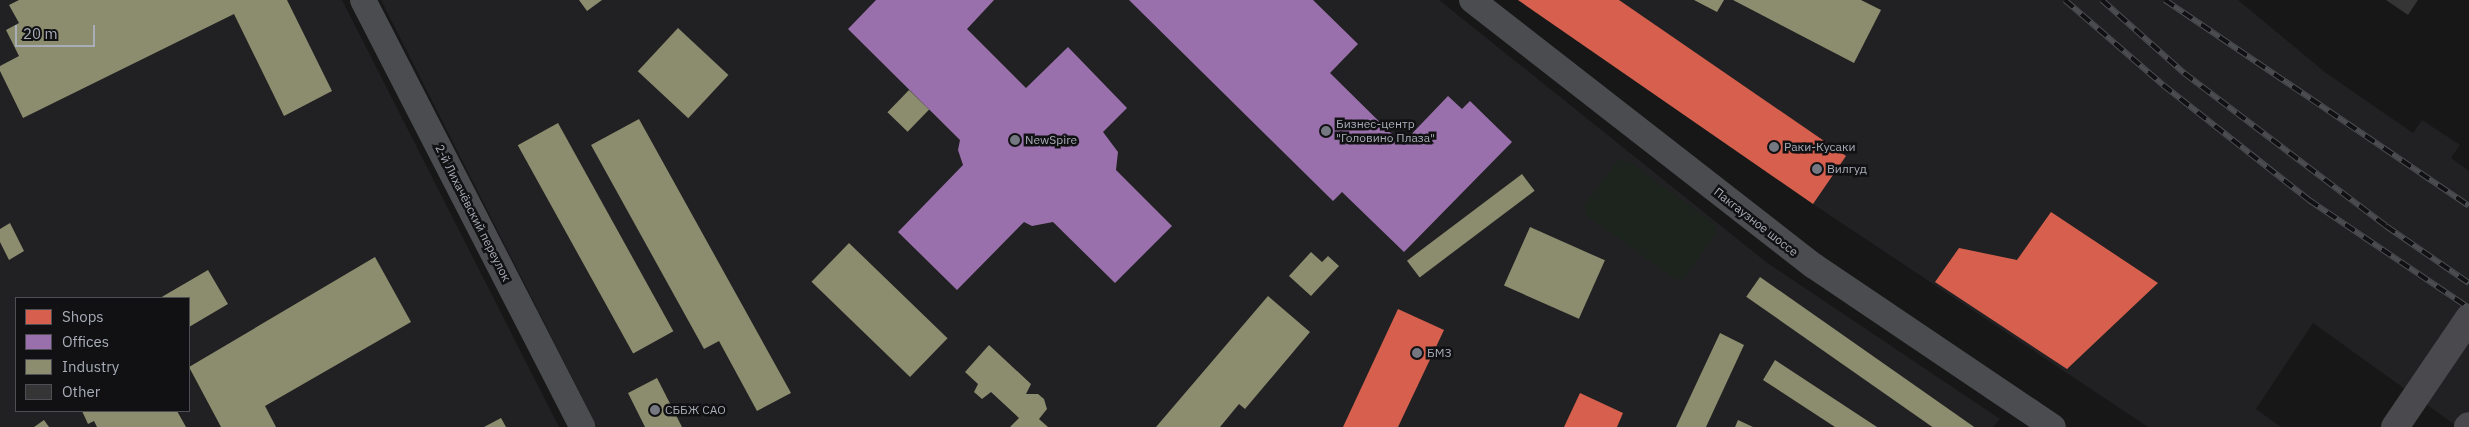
<!DOCTYPE html>
<html>
<head>
<meta charset="utf-8">
<style>
  body { margin:0 }
  #map { position:relative; width:2469px; height:427px; overflow:hidden; background:#171717; font-family:"IBM Plex Sans",sans-serif }
  div>[style] { position:absolute }
  .built>* { inset:0; background:#212123 }
  .green>* { inset:0; background:#1d241e }
  .shops>* { inset:0; background:#d6604d }
  .offices>* { inset:0; background:#9970ab }
  .industry>* { inset:0; background:#8c8c6e; transform-origin:0 0 }
  .building>* { inset:0; background:#353536 }
  .street>* { height:26px; margin:-13px; padding:0 13px; transform-origin:13px; border-radius:13px; background:#4b4c50 }
  .secondary>* { height:28px; margin:-14px; padding:0 14px; transform-origin:14px; border-radius:14px; background:#4a4a4e }
  .rail>* { height:5.5px; margin-top:-2.75px; transform-origin:0; background:repeating-linear-gradient(90deg,#111113 0 11px,#4b4c4f 0 22px); box-sizing:border-box; border-block:1px solid #4b4c4f }
  .dots>* { width:14px; height:14px; translate:-50% -50%; box-sizing:border-box; border:2px solid #111113; border-radius:50% }
  span { translate:-50% -50%; white-space:nowrap; text-align:center; line-height:1.15; -webkit-text-stroke:5px #111113; paint-order:stroke }
  .poi-label { font-size:12px; color:#a8adb8 }
  .left { translate:0 -50%; text-align:left }
  .street-label { font-size:12px; color:#a8adb8 }
  .legend { position:absolute; left:15px; top:297px; width:175px; height:115px; box-sizing:border-box; background:#111113; border:1px solid #4d4f55; margin:0; padding:6px 9px; list-style:none; font-size:15px; color:#a8adb8 }
  .legend li { display:flex; align-items:center; gap:10px; height:25px }
  .legend b { width:25px; border:1px solid #4d4f55 }
  .scale { position:absolute; left:15px; top:25px; width:80px; height:22px; box-sizing:border-box; border:2px solid #a8adb8; border-top:0; padding-left:6px; font-size:15px; line-height:18px; white-space:nowrap; color:#a8adb8; -webkit-text-stroke:4px #111113; paint-order:stroke }
</style>
</head>
<body>
<div id="map">
  <div class="built">
    <div style="clip-path:polygon(evenodd,0 0,342px 0,559px 427px,0 427px,0 0,16px 298px,189px 298px,189px 411px,16px 411px,16px 298px)"></div>
    <div style="clip-path:polygon(381px 0,1439px 0,1766px 262px,2000px 419px,1993px 427px,597px 427px)"></div>
    <div style="clip-path:polygon(1518px 0,2238px 0,2326px 73px,2413px 133px,2422px 120px,2460px 145px,2451px 158px,2469px 171px,2469px 427px,2458px 427px,2313px 323px,2256px 409px,2281px 427px,2148px 427px,1813px 204px)"></div>
  </div>
  <div class="green">
    <div style="clip-path:polygon(1618px 159px,1632px 164px,1715px 224px,1716px 234px,1683px 280px,1675px 279px,1586px 215px,1585px 205px)"></div>
  </div>
  <div class="shops">
    <div style="clip-path:polygon(1518px 0,1619px 0,1846px 156px,1813px 204px)"></div>
    <div style="clip-path:polygon(2051px 212px,2158px 283px,2067px 369px,1935px 282px,1959px 248px,2017px 260px)"></div>
    <div style="clip-path:polygon(1398px 309px,1444px 330px,1398px 427px,1343px 427px)"></div>
    <div style="clip-path:polygon(1580px 393px,1623px 413px,1617px 427px,1564px 427px)"></div>
  </div>
  <div class="offices">
    <div style="clip-path:polygon(876px 0,994px 0,967px 29px,1026px 88px,1068px 47px,1127px 108px,1103px 132px,1118px 152px,1116px 170px,1172px 226px,1115px 283px,1053px 222px,1032px 226px,1024px 222px,957px 290px,898px 232px,963px 165px,958px 150px,960px 140px,848px 29px)"></div>
    <div style="clip-path:polygon(1129px 0,1313px 0,1358px 44px,1330px 73px,1402px 144px,1448px 96px,1462px 109px,1470px 101px,1512px 142px,1404px 252px,1342px 192px,1333px 201px)"></div>
  </div>
  <div class="industry">
    <div style="clip-path:polygon(19px 0,287px 0,332px 91px,284px 116px,234px 14px,23px 118px,0 71px,0 66px,19px 56px,6px 30px,19px 23px,9px 5px)"></div>
    <div style="clip-path:polygon(579px 0,602px 0,587px 11px)"></div>
    <div style="clip-path:polygon(1694px 0,1724px 0,1717px 12px)"></div>
    <div style="clip-path:polygon(1733px 0,1861px 0,1881px 10px,1854px 63px)"></div>
    <div style="left:678px;top:28px;width:69px;height:59px;rotate:43deg"></div>
    <div style="left:909px;top:90px;width:28px;height:31px;rotate:44deg"></div>
    <div style="clip-path:polygon(639px 119px,791px 393px,757px 411px,719px 341px,704px 349px,591px 145px)"></div>
    <div style="left:558px;top:123px;width:238px;height:46px;rotate:61deg"></div>
    <div style="left:1522px;top:174px;width:21px;height:144px;rotate:53deg"></div>
    <div style="clip-path:polygon(10px 223px,24px 251px,9px 260px,0 242px,0 229px)"></div>
    <div style="left:1530px;top:227px;width:82px;height:64px;rotate:24deg"></div>
    <div style="left:849px;top:243px;width:137px;height:54px;rotate:44deg"></div>
    <div style="clip-path:polygon(1311px 252px,1322px 262px,1328px 256px,1339px 266px,1311px 296px,1289px 276px)"></div>
    <div style="clip-path:polygon(375px 257px,411px 322px,265px 406px,276px 427px,221px 427px,189px 367px)"></div>
    <div style="clip-path:polygon(208px 270px,228px 304px,189px 327px,189px 298px,160px 298px)"></div>
    <div style="left:1760px;top:277px;width:263px;height:24px;rotate:35deg"></div>
    <div style="clip-path:polygon(1268px 296px,1310px 332px,1245px 409px,1239px 404px,1220px 427px,1156px 427px)"></div>
    <div style="clip-path:polygon(1720px 333px,1744px 345px,1706px 427px,1676px 427px)"></div>
    <div style="clip-path:polygon(989px 345px,1031px 384px,1026px 394px,1038px 394px,1044px 399px,1047px 409px,1039px 419px,1048px 427px,1010px 427px,1019px 418px,991px 392px,982px 399px,974px 392px,978px 384px,965px 372px)"></div>
    <div style="clip-path:polygon(1775px 360px,1877px 427px,1835px 427px,1763px 380px)"></div>
    <div style="clip-path:polygon(657px 378px,682px 427px,645px 427px,628px 393px)"></div>
    <div style="clip-path:polygon(82px 411px,177px 411px,186px 427px,97px 427px,94px 421px,88px 424px)"></div>
    <div style="clip-path:polygon(501px 418px,506px 427px,484px 427px)"></div>
    <div style="clip-path:polygon(44px 420px,49px 427px,34px 427px)"></div>
    <div style="clip-path:polygon(1738px 420px,1753px 427px,1735px 427px)"></div>
  </div>
  <div class="building">
    <div style="clip-path:polygon(2386px 0,2418px 0,2408px 15px)"></div>
  </div>
  <div class="street">
    <div style="left:363px;top:0;width:480px;rotate:62.8deg"></div>
    <div style="left:1472px;top:0;width:433px;rotate:37.9deg"></div>
    <div style="left:1814px;top:266px;width:288px;rotate:34deg"></div>
  </div>
  <div class="secondary">
    <div style="left:2395px;top:427px;width:132px;rotate:-55.8deg"></div>
    <div style="left:2468px;top:427px;width:1px;rotate:-45deg"></div>
  </div>
  <div class="rail">
    <div style="left:2065px;top:0;width:130px;rotate:40.9deg"></div>
    <div style="left:2163px;top:85px;width:186px;rotate:38.2deg"></div>
    <div style="left:2309px;top:200px;width:193px;rotate:34deg"></div>
    <div style="left:2102px;top:0;width:110px;rotate:41.7deg"></div>
    <div style="left:2184px;top:73px;width:253px;rotate:37.1deg"></div>
    <div style="left:2386px;top:226px;width:101px;rotate:34.5deg"></div>
    <div style="left:2165px;top:0;width:367px;rotate:34.1deg"></div>
  </div>
  <div class="dots">
    <div style="left:1326px;top:131px;background:#757880"></div>
    <div style="left:1015px;top:140px;background:#757880"></div>
    <div style="left:1774px;top:147px;background:#757880"></div>
    <div style="left:1817px;top:169px;background:#757880"></div>
    <div style="left:1417px;top:353px;background:#757880"></div>
    <div style="left:655px;top:410px;background:#757880"></div>
  </div>
  <div class="poi-label">
    <span class="left" style="left:1336px;top:131px">Бизнес-центр<br>"Головино Плаза"</span>
    <span class="left" style="left:1025px;top:140px">NewSpire</span>
    <span class="left" style="left:1784px;top:147px">Раки-Кусаки</span>
    <span class="left" style="left:1827px;top:169px">Вилгуд</span>
    <span class="left" style="left:1427px;top:353px">БМЗ</span>
    <span class="left" style="left:665px;top:410px">СББЖ САО</span>
  </div>
  <div class="street-label">
    <span style="left:473px;top:213px;rotate:63deg">2-й Лихачёвский переулок</span>
    <span style="left:1756px;top:222px;rotate:38deg">Пакгаузное шоссе</span>
  </div>
  <ul class="legend">
  <li><b style="height:14px;background:#d6604d"></b>Shops</li>
  <li><b style="height:14px;background:#9970ab"></b>Offices</li>
  <li><b style="height:14px;background:#8c8c6e"></b>Industry</li>
  <li><b style="height:14px;background:#353536"></b>Other</li>
  </ul>
  <div class="scale">20 m</div>
</div>
</body>
</html>
